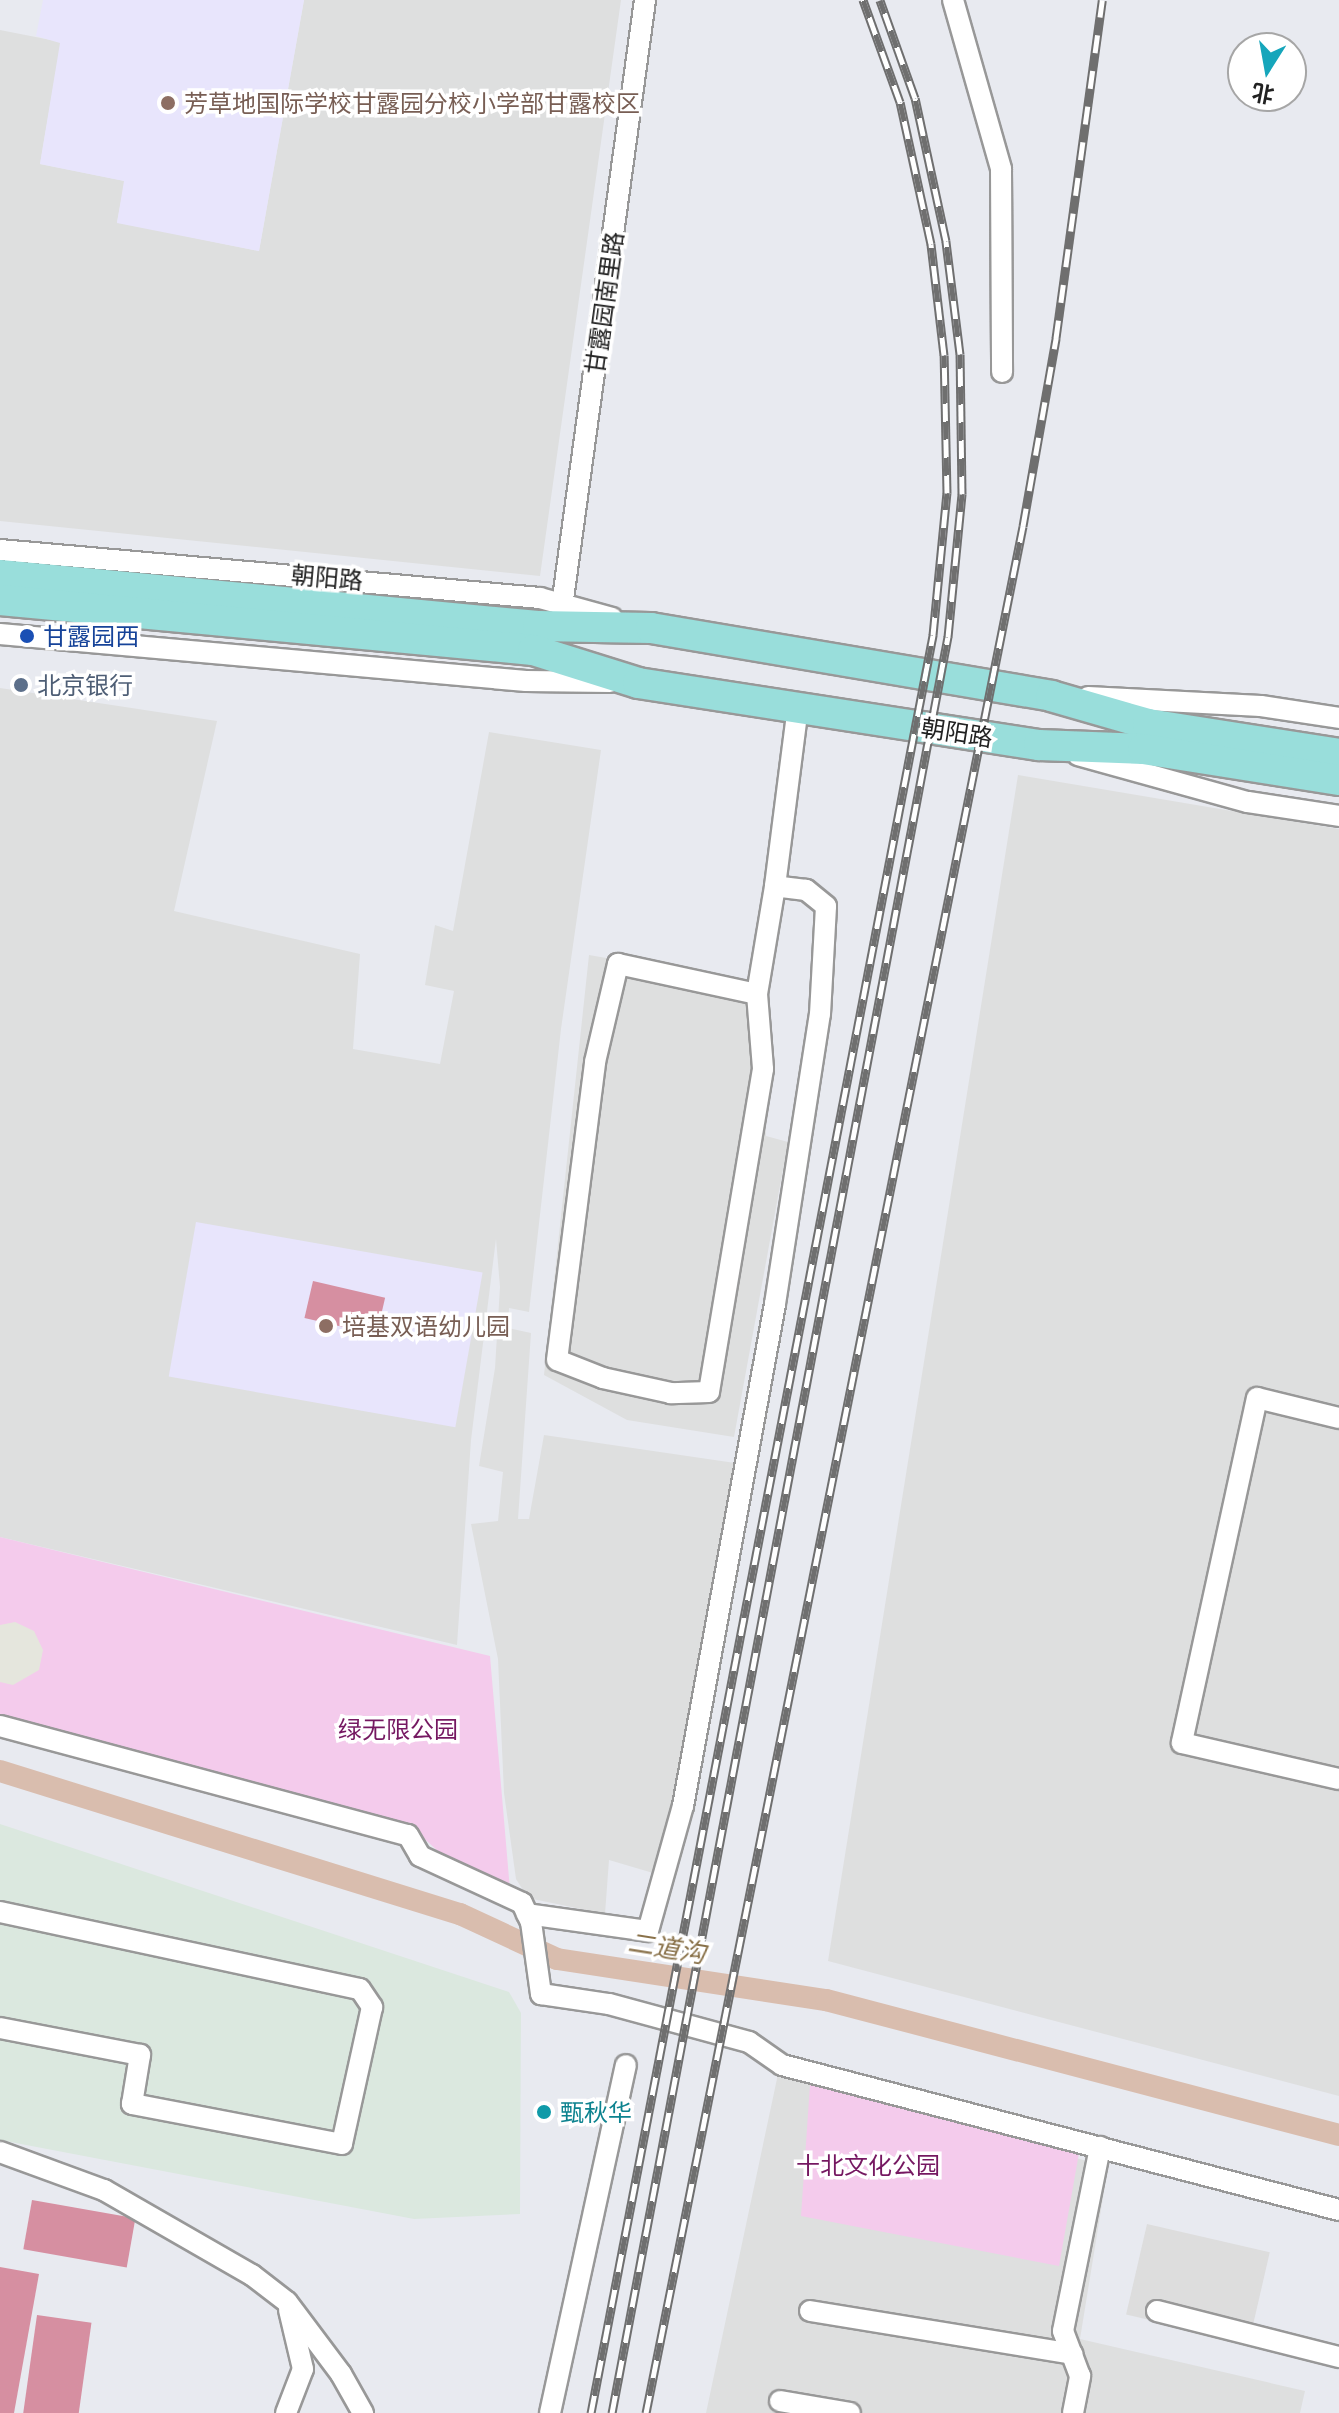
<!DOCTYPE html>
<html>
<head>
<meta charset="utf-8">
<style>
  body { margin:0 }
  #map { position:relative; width:1339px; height:2413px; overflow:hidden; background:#e8eaf0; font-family:Commissioner,"Noto Sans SC",sans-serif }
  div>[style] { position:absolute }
  .residential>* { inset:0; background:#dedfdf }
  .industrial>* { inset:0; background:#dbe8df }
  .education>* { inset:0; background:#e8e5fc; transform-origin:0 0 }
  .park>* { inset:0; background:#f4cbec }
  .pitch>* { inset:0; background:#d68fa1; transform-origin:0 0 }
  .parking>* { inset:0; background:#ddd; transform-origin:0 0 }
  .plaza>* { inset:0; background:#e5e6dd }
  .canal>* { height:22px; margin:-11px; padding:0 11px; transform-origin:11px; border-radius:11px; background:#d9bdae }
  .roads { filter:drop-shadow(2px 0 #989898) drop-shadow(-2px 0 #989898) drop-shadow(0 2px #989898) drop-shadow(0 -2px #989898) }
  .minor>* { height:20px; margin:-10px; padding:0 10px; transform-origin:10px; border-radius:10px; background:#fff }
  .highway>* { height:30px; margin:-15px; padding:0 15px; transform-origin:15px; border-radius:15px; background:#99dedb }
  .rail>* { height:9px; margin-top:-4.5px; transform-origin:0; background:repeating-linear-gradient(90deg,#fff 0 18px,#6f6f6f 0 36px); box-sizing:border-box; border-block:2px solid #6f6f6f }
  .dots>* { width:22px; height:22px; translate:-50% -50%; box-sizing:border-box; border:4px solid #fff; border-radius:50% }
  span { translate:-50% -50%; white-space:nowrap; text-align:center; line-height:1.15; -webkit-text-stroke:7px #fff; paint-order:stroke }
  .education-label { font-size:24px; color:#785e54 }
  .left { translate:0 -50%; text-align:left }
  .street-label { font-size:24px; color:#212121 }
  .transit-label { font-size:24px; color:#164399 }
  .service-label { font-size:24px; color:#4e5e75 }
  .park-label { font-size:24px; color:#751861 }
  .culture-label { font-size:24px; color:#0d838f }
  .water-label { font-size:26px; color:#897149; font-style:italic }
  .north { position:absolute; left:1227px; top:32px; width:80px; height:80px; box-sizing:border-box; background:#fff; border:2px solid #a6a6a6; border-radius:50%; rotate:191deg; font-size:22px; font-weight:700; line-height:32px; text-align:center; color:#212121 }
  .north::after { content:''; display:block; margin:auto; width:28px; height:36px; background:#16a6bb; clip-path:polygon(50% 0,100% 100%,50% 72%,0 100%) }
</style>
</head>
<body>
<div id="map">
  <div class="residential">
    <div style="clip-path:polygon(304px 0,621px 0,540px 576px,0 521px,0 30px,61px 42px,40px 164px,125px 181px,117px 222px,259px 251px)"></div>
    <div style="clip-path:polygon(0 688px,217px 721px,174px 911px,360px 954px,353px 1049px,440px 1064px,454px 991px,425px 985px,435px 925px,453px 931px,489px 732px,601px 750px,561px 1029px,529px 1312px,509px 1308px,508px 1328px,531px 1333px,518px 1519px,529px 1519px,544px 1435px,735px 1463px,683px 1763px,653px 1873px,609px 1860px,605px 1914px,528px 1898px,516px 1879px,504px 1793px,498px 1659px,471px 1524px,498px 1521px,503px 1472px,479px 1466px,495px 1368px,500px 1287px,496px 1239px,471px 1440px,457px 1645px,0 1537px)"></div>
    <div style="clip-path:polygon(1018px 775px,1339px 829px,1339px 2096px,828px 1961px)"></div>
    <div style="clip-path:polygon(589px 955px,750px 983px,765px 1084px,766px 1136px,788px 1142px,734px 1437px,627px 1420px,544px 1375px)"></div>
    <div style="clip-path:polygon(778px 2074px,1108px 2167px,1080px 2339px,1305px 2391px,1300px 2413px,706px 2413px)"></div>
  </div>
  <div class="industrial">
    <div style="clip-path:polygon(0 1824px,509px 1992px,521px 2013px,520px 2214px,414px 2219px,0 2140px)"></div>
  </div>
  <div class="education">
    <div style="clip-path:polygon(43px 0,304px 0,259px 251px,117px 223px,124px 181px,40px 164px,60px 43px,36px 36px)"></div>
    <div style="left:196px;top:1222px;width:291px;height:157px;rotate:10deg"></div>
  </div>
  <div class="park">
    <div style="clip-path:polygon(0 1537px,490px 1656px,510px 1890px,450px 1862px,418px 1833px,0 1718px)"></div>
    <div style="clip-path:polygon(810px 2085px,1079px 2153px,1059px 2266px,801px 2216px)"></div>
  </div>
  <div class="pitch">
    <div style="left:313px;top:1281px;width:74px;height:38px;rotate:13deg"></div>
    <div style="left:32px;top:2200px;width:105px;height:50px;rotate:10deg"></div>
    <div style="clip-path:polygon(0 2267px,39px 2274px,14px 2413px,0 2413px)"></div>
    <div style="left:37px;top:2315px;width:55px;height:100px;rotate:8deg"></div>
  </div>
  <div class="parking">
    <div style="left:1147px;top:2224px;width:126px;height:93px;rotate:13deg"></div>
  </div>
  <div class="plaza">
    <div style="clip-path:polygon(15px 1622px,34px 1631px,43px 1650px,39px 1670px,13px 1685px,0 1682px,0 1625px)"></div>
  </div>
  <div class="canal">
    <div style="left:0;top:1771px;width:482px;rotate:17.3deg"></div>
    <div style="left:460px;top:1914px;width:107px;rotate:24.9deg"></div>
    <div style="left:557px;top:1959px;width:272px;rotate:8.7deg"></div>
    <div style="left:826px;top:2000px;width:530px;rotate:14.74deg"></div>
  </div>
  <div class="roads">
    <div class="minor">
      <div style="left:953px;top:0;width:176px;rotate:74.1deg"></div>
      <div style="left:1001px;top:169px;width:203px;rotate:89.7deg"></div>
      <div style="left:0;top:550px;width:542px;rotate:5.08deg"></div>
      <div style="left:540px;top:598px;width:75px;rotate:15.5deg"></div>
      <div style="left:562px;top:606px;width:612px;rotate:-82.2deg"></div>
      <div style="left:0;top:634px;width:528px;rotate:5.11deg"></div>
      <div style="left:526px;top:681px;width:84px;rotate:0.7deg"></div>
      <div style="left:1088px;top:697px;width:173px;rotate:3deg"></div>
      <div style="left:1261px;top:706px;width:79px;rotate:8.7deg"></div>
      <div style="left:1078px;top:755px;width:176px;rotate:15.5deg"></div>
      <div style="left:1248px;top:802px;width:92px;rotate:8.7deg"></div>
      <div style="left:757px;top:994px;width:75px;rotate:85.4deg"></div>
      <div style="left:763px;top:1069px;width:327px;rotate:99.5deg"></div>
      <div style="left:709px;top:1392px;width:38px;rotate:178deg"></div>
      <div style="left:671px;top:1393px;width:70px;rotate:-167.6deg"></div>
      <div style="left:603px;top:1378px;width:49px;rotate:-158.6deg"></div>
      <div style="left:557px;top:1360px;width:300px;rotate:-82.7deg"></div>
      <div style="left:595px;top:1062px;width:101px;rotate:-76.8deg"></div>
      <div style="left:618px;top:964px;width:142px;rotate:12.2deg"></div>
      <div style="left:757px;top:994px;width:109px;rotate:-80.5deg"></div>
      <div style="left:1339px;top:1418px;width:84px;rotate:-166.3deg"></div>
      <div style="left:1257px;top:1398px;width:353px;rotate:102.3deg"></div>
      <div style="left:1182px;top:1743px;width:161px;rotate:12.9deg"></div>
      <div style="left:0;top:1726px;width:422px;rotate:15deg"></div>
      <div style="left:408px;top:1835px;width:24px;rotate:60deg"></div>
      <div style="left:420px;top:1856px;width:112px;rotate:24.7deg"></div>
      <div style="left:522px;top:1903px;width:21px;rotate:65deg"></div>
      <div style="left:531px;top:1922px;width:73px;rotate:82.1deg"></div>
      <div style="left:541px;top:1994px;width:69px;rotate:8.4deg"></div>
      <div style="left:609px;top:2004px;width:145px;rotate:15.2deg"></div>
      <div style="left:749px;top:2042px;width:40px;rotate:34.9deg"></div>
      <div style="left:782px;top:2065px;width:576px;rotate:14.59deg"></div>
      <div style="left:0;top:1912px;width:368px;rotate:12.1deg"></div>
      <div style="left:360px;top:1989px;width:22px;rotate:56deg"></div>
      <div style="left:372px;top:2007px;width:140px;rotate:102.4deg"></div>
      <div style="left:342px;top:2144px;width:214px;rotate:-169.2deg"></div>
      <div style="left:132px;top:2104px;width:50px;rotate:-80.7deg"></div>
      <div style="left:140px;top:2055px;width:143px;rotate:-169.1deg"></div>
      <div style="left:527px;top:1914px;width:122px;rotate:8deg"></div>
      <div style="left:648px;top:1931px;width:130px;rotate:-74.4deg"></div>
      <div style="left:683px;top:1806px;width:510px;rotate:-79.61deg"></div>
      <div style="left:775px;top:1304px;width:293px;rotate:-81.2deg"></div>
      <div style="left:820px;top:1014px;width:108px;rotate:-86.8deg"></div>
      <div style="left:826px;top:906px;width:26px;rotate:-141deg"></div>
      <div style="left:806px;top:890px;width:31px;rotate:-173deg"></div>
      <div style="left:775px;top:886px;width:180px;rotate:-82.7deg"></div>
      <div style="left:0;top:2152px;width:111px;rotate:20.1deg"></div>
      <div style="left:104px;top:2190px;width:171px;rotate:29.9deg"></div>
      <div style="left:252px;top:2275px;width:44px;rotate:37.6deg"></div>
      <div style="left:287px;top:2302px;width:90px;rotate:53.1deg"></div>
      <div style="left:341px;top:2374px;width:45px;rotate:60.6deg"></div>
      <div style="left:810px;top:2311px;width:266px;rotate:9.3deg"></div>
      <div style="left:1157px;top:2311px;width:188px;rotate:14.2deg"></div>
      <div style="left:780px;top:2401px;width:71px;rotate:9.7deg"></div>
      <div style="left:286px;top:2413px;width:47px;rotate:-68.9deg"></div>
      <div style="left:303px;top:2369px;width:61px;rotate:-103.3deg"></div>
      <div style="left:550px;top:2413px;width:356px;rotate:-77.7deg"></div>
      <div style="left:1073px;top:2413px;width:38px;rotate:-79deg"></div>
      <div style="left:1080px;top:2376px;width:48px;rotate:-110.7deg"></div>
      <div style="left:1063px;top:2331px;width:188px;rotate:-78.6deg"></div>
    </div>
    <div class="highway">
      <div style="left:0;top:575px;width:540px;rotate:5.42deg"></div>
      <div style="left:538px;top:626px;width:113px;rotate:1deg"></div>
      <div style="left:651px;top:628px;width:406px;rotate:9.6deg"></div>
      <div style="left:1051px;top:696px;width:101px;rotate:16.1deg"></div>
      <div style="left:1148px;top:724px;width:193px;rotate:8.9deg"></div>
      <div style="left:0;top:600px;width:535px;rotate:5.36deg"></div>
      <div style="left:533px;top:650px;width:110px;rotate:17.4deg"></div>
      <div style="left:638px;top:683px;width:406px;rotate:8.8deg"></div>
      <div style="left:1039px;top:745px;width:104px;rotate:2.2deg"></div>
      <div style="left:1143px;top:749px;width:198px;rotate:9deg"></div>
    </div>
  </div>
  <div class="rail">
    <div style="left:591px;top:2413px;width:1811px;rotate:-79.11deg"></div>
    <div style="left:933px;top:635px;width:143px;rotate:-84.4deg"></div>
    <div style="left:947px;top:493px;width:138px;rotate:-91.2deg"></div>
    <div style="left:944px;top:355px;width:112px;rotate:-96.7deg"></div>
    <div style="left:931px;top:244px;width:145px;rotate:-102.3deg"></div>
    <div style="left:900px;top:102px;width:109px;rotate:-109.9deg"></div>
    <div style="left:612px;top:2413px;width:1808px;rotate:-79.29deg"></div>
    <div style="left:948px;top:637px;width:144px;rotate:-84.4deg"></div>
    <div style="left:962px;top:494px;width:140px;rotate:-90.8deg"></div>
    <div style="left:960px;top:354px;width:114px;rotate:-97.1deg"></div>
    <div style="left:946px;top:241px;width:146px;rotate:-102.2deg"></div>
    <div style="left:915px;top:98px;width:104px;rotate:-109.7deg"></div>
    <div style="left:646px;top:2413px;width:1924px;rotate:-78.7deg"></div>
    <div style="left:1023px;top:526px;width:191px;rotate:-80deg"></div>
    <div style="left:1056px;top:338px;width:341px;rotate:-82.2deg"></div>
  </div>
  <div class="dots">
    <div style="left:168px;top:103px;background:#8d6e63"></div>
    <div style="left:27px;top:636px;background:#1a4fb4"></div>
    <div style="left:21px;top:685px;background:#5c6f8a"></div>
    <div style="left:326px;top:1326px;background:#8d6e63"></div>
    <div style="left:544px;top:2112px;background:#0f9aa8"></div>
  </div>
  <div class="education-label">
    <span class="left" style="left:184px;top:103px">芳草地国际学校甘露园分校小学部甘露校区</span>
    <span class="left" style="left:342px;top:1326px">培基双语幼儿园</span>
  </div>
  <div class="street-label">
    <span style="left:604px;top:303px;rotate:-82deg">甘露园南里路</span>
    <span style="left:327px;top:577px;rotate:5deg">朝阳路</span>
    <span style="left:957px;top:732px;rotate:9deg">朝阳路</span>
  </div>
  <div class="transit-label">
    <span class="left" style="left:43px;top:636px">甘露园西</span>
  </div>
  <div class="service-label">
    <span class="left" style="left:37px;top:685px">北京银行</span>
  </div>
  <div class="park-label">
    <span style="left:398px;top:1729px">绿无限公园</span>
    <span style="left:868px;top:2165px">十北文化公园</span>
  </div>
  <div class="culture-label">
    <span class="left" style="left:560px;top:2112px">甄秋华</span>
  </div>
  <div class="water-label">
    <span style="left:667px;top:1947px;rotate:9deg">二道沟</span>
  </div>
  <div class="north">北</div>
</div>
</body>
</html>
